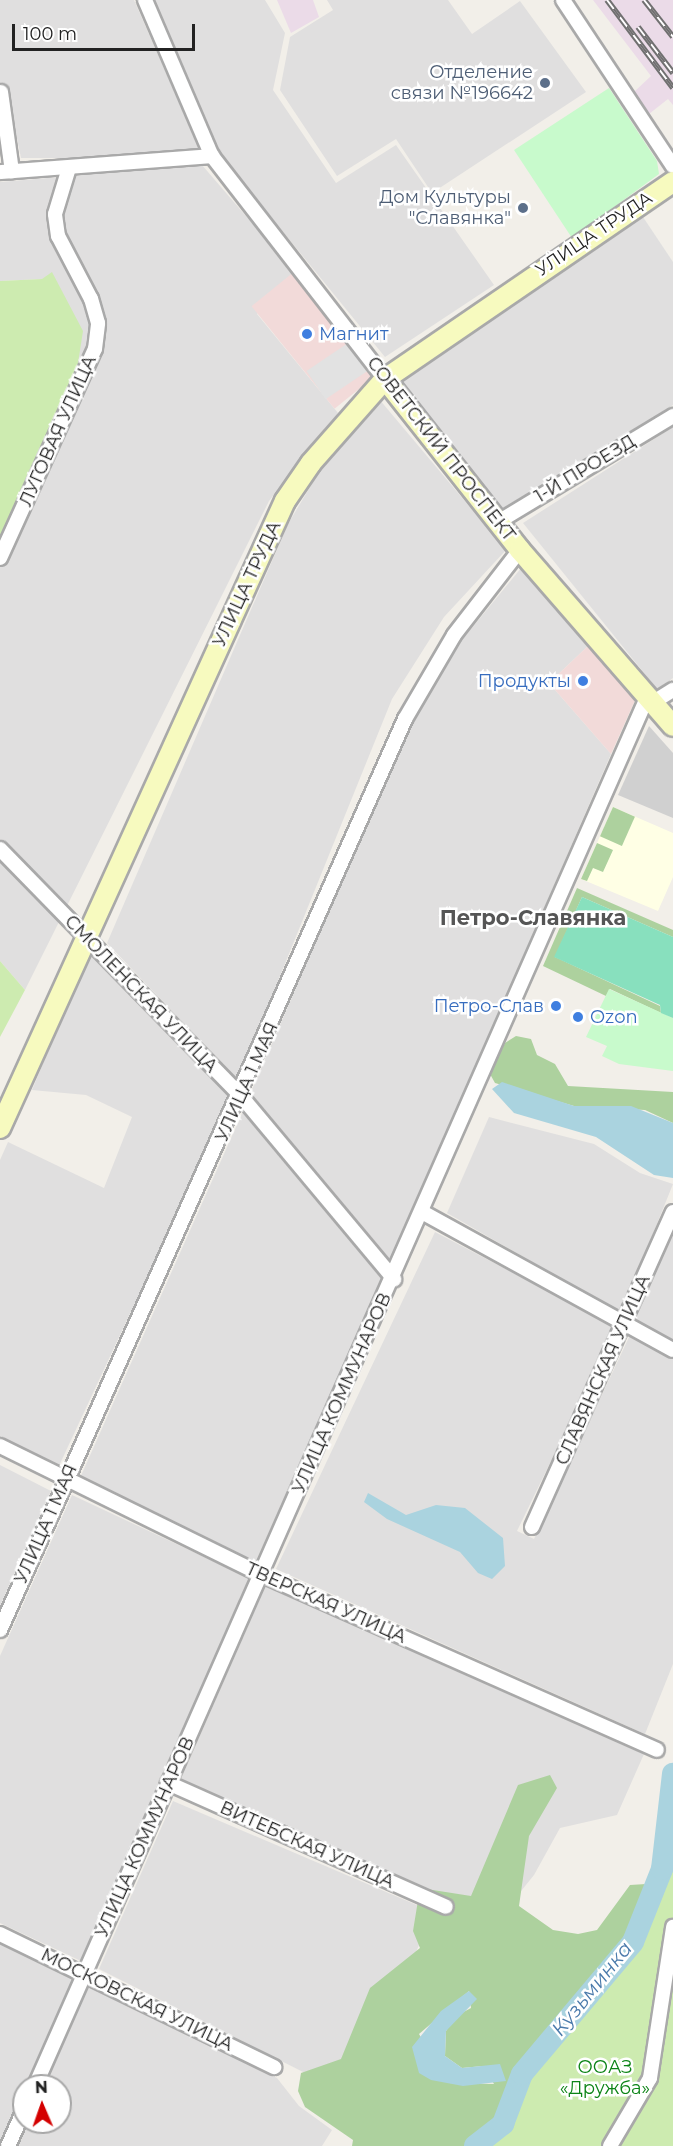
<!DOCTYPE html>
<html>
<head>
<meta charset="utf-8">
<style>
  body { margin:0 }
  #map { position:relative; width:673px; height:2146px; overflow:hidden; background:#f2efe9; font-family:Montserrat,sans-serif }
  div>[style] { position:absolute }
  .residential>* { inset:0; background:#e0dfdf }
  .commercial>* { inset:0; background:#f2dad9; transform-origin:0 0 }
  .industrial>* { inset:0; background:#ebdbe8 }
  .education>* { inset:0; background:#ffffe5 }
  .religious>* { inset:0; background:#d0d0d0 }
  .grass>* { inset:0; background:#cdebb0 }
  .forest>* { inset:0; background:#add19e; transform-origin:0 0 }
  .park>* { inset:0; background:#c8facc }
  .pitch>* { inset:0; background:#88e0be }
  .parking>* { inset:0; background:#e2e2e2; transform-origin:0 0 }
  .water>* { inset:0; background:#aad3df }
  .river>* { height:22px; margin:-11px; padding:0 11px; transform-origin:11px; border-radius:11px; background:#aad3df }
  .roads { filter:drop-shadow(2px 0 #a9a9a9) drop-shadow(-2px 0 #a9a9a9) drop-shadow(0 2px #a9a9a9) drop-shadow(0 -2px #a9a9a9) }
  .street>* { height:14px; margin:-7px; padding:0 7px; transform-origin:7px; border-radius:7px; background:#fff }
  .secondary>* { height:20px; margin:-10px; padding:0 10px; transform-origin:10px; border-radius:10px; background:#f7fabf }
  .rail>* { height:6px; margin-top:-3px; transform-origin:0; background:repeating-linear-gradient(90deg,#fff 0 11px,#707070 0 22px); box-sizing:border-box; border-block:2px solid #707070 }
  .dots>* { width:16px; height:16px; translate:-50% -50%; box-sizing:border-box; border:3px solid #fff; border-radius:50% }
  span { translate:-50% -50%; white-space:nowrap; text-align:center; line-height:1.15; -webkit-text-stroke:5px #fff; paint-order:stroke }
  .service-label { font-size:18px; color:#4e5e75 }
  .right { translate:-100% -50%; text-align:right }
  .street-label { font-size:18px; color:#222 }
  .shop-label { font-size:18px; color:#366cbe }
  .left { translate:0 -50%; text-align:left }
  .park-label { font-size:18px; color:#0c8416 }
  .water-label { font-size:20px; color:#4a7aab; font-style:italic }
  .quarter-label { font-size:21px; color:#555; font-weight:700 }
  .north { position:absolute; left:12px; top:2074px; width:60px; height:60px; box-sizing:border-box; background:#fff; border:2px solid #a7a7a7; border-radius:50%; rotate:358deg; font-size:16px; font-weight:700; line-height:24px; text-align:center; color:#222 }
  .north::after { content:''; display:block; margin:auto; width:21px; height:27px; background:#d40000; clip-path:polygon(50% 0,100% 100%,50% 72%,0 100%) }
  .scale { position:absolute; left:12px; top:24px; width:183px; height:27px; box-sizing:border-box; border:3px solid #222; border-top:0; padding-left:8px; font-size:18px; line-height:21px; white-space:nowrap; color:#222; -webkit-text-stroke:4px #fff; paint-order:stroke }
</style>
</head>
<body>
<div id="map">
  <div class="residential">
    <div style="clip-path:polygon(0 0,134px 0,199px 148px,98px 158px,21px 158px,8px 95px,0 84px)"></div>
    <div style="clip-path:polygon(153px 0,265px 0,285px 33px,273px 90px,336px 183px,396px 145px,494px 285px,385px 357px,218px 152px)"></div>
    <div style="clip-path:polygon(327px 0,448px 0,472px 34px,520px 1px,586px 92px,432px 193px,396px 139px,337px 176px,280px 90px,290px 37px,333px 10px)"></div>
    <div style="clip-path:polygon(202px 165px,294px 272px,257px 314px,338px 413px,269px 501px,25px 990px,0 961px,0 545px,42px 279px,0 281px,0 182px)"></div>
    <div style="clip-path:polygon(641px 214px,673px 262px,673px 405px,503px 510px,399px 378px)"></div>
    <div style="clip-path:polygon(379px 399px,506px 550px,444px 617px,392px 699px,238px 1080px,107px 943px,288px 524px,325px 462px)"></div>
    <div style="clip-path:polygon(673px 427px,673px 678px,657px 689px,523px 523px)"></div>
    <div style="clip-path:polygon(522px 567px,589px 645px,549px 683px,611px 754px,390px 1263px,250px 1094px,409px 727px,462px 640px)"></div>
    <div style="clip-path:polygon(90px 951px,232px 1095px,58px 1468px,0 1437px,0 1160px,8px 1142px,104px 1188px,132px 1117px,86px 1095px,32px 1090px)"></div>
    <div style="clip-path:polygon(244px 1109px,384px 1280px,255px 1563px,80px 1478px)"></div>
    <div style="clip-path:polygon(489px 1117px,594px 1144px,640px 1173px,673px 1184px,621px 1313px,447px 1213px)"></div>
    <div style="clip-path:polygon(435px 1232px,616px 1327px,517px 1531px,534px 1539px,631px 1333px,673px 1356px,673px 1664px,645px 1734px,276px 1569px)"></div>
    <div style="clip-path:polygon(673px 1233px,673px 1342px,632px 1320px)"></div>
    <div style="clip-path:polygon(0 1465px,51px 1491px,0 1606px)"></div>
    <div style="clip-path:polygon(72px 1495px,249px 1578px,81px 1961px,0 1923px,0 1656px)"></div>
    <div style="clip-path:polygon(266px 1585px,644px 1754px,617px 1815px,560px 1828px,534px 1875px,497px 1921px,180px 1781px)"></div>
    <div style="clip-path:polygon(173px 1801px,433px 1912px,405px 1978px,339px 2071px,315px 2078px,99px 1969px)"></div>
    <div style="clip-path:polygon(0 1940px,78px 1976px,0 2143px)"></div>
    <div style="clip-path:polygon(88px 1986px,277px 2078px,299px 2106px,332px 2130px,322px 2146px,17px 2146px,28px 2122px,60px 2122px,60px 2086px,44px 2086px)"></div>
  </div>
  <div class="commercial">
    <div style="left:295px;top:271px;width:132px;height:56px;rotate:51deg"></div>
    <div style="clip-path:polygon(589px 645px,637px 696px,611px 754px,549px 683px)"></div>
  </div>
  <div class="industrial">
    <div style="clip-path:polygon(277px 0,313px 0,319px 17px,291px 33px)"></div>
    <div style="clip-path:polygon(593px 0,673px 0,673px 105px,668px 99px,649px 114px,634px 92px,651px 76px)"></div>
  </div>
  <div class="education">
    <div style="clip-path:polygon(613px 807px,673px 833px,673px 877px,658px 911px,581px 879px)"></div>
  </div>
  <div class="religious">
    <div style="clip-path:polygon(649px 726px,673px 753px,673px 818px,618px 795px)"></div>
  </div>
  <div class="grass">
    <div style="clip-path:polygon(52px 272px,83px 331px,76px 376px,0 545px,0 281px,42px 279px)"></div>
    <div style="clip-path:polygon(0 961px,25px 990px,0 1037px)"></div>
    <div style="clip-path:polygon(673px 1774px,673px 2146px,475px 2146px,515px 2100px,522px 2074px,633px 1942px,662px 1869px)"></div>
  </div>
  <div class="forest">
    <div style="left:613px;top:807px;width:24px;height:32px;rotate:24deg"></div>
    <div style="clip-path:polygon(597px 843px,613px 850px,603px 872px,593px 868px,587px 881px,581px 879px)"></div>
    <div style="clip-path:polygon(577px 888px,673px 930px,673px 937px,582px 897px,555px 957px,660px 1006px,661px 1013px,610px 989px,606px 996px,543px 966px)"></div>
    <div style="clip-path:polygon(516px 1036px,531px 1039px,537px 1055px,555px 1064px,568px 1086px,673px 1092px,673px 1123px,645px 1110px,574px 1106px,495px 1083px,490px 1074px,505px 1043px)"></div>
    <div style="clip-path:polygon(evenodd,550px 1775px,557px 1788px,529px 1836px,519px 1906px,553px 1930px,578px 1934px,597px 1930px,630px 1885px,646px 1884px,652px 1894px,633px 1942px,522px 2074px,503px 2124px,475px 2146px,352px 2146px,353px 2140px,305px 2107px,298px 2091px,301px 2073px,341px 2059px,370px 1988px,420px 1948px,413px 1931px,420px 1888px,471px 1896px,518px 1785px,550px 1775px,469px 1991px,471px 2008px,456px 2016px,446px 2031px,445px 2056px,462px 2068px,483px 2066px,494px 2084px,448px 2083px,419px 2034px,469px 1991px)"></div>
  </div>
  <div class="park">
    <div style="clip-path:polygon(609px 88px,657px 161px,659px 174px,572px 238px,514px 150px)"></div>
    <div style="clip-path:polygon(609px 989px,673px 1018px,673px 1071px,619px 1064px,602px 1056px,607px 1046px,586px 1037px)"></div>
  </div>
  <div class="pitch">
    <div style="clip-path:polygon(582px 897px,673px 937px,673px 1018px,661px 1013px,660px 1005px,554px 957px)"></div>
  </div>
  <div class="parking">
    <div style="left:348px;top:343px;width:34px;height:50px;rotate:56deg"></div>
  </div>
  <div class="water">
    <div style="clip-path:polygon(502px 1082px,574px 1106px,631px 1106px,673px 1123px,673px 1178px,654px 1175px,596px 1137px,514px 1113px,492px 1089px)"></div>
    <div style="clip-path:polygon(368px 1493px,406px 1515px,436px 1505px,465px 1508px,503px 1538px,505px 1566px,492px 1579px,478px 1573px,460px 1552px,387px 1519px,364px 1502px)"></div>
    <div style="clip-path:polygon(469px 1991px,477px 1999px,446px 2031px,445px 2056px,462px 2068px,500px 2064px,506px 2081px,463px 2086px,431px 2080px,419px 2073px,412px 2047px,441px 2011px)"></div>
  </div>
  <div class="river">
    <div style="left:475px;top:2146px;width:36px;rotate:-38deg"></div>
    <div style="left:503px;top:2124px;width:53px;rotate:-69.2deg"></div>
    <div style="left:522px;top:2074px;width:172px;rotate:-49.9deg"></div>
    <div style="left:633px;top:1942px;width:79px;rotate:-68.3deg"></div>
    <div style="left:662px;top:1869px;width:96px;rotate:-83.4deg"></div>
  </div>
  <div class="roads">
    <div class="street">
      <div style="left:145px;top:0;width:170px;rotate:66.8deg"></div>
      <div style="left:212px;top:156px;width:282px;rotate:52.2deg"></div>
      <div style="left:563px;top:0;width:199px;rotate:56.5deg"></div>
      <div style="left:1px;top:92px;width:80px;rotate:82.1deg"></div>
      <div style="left:0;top:172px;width:213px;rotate:-4.3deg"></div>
      <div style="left:498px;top:522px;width:205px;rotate:-31.2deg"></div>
      <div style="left:0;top:558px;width:230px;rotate:-65.6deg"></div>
      <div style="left:95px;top:349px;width:26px;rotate:-83deg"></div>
      <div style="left:98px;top:323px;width:25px;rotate:-106deg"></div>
      <div style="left:91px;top:299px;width:71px;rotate:-117.6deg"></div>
      <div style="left:58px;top:236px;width:22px;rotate:-98deg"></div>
      <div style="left:55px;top:214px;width:48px;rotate:-73.1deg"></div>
      <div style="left:652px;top:703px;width:25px;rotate:-32deg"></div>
      <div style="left:0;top:849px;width:345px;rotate:45.7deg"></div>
      <div style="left:241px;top:1096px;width:239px;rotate:50.1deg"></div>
      <div style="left:422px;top:1212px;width:286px;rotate:28.8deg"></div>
      <div style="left:0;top:1446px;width:290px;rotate:26.2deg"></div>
      <div style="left:260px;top:1574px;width:434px;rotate:23.9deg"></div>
      <div style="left:532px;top:1527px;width:345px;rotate:-65.9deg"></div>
      <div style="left:0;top:1630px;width:997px;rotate:-66.03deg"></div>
      <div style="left:405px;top:719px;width:97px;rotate:-59.7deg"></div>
      <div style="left:454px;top:635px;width:108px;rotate:-52.2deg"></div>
      <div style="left:168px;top:1783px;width:304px;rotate:24deg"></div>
      <div style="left:0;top:1934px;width:305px;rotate:25.9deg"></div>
      <div style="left:35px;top:2086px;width:1517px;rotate:-66.21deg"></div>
      <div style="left:8px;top:2146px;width:39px;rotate:-66deg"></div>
      <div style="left:610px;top:2146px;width:79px;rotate:-59.5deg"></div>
      <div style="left:650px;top:2078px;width:153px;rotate:-81.3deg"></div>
    </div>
    <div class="secondary">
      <div style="left:385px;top:379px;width:218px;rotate:51.7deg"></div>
      <div style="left:520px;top:550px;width:233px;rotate:49deg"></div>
      <div style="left:0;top:1128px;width:689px;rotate:-65.56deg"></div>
      <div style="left:285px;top:501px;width:46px;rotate:-55.6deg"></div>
      <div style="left:311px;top:463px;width:112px;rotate:-48.6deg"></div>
      <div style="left:385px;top:379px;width:349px;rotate:-34.4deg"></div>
    </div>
  </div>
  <div class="rail">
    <div style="left:607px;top:0;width:110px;rotate:53.1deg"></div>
    <div style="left:644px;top:0;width:47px;rotate:51.9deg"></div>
    <div style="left:638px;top:27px;width:58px;rotate:52.7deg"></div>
  </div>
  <div class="dots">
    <div style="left:545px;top:83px;background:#5c6f8a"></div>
    <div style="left:523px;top:208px;background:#5c6f8a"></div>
    <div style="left:307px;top:334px;background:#3f7fe0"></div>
    <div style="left:583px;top:681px;background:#3f7fe0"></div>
    <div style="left:556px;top:1006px;background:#3f7fe0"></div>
    <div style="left:578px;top:1017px;background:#3f7fe0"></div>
  </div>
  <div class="service-label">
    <span class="right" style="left:533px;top:83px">Отделение<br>связи №196642</span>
    <span class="right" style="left:511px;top:208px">Дом Культуры<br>"Славянка"</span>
  </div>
  <div class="street-label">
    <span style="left:594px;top:234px;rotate:-34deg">УЛИЦА ТРУДА</span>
    <span style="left:58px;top:431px;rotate:-66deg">ЛУГОВАЯ УЛИЦА</span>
    <span style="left:441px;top:449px;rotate:52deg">СОВЕТСКИЙ ПРОСПЕКТ</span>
    <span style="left:585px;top:469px;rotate:-31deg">1-Й ПРОЕЗД</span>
    <span style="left:247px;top:584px;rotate:-65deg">УЛИЦА ТРУДА</span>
    <span style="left:141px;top:994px;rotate:46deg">СМОЛЕНСКАЯ УЛИЦА</span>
    <span style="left:247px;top:1082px;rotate:-66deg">УЛИЦА 1 МАЯ</span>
    <span style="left:603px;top:1370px;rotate:-66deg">СЛАВЯНСКАЯ УЛИЦА</span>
    <span style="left:342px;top:1393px;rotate:-66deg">УЛИЦА КОММУНАРОВ</span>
    <span style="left:46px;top:1524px;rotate:-66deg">УЛИЦА 1 МАЯ</span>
    <span style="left:326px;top:1603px;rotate:24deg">ТВЕРСКАЯ УЛИЦА</span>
    <span style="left:145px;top:1837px;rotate:-66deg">УЛИЦА КОММУНАРОВ</span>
    <span style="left:307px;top:1845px;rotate:24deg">ВИТЕБСКАЯ УЛИЦА</span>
    <span style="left:137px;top:2000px;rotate:26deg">МОСКОВСКАЯ УЛИЦА</span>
  </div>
  <div class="shop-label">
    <span class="left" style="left:319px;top:334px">Магнит</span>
    <span class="right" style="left:571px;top:681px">Продукты</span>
    <span class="right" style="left:544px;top:1006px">Петро-Слав</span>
    <span class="left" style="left:590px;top:1017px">Ozon</span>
  </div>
  <div class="park-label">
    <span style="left:605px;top:2078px">ООАЗ<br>«Дружба»</span>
  </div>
  <div class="water-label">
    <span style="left:592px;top:1989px;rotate:-51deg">Кузьминка</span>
  </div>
  <div class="quarter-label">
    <span style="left:533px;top:918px">Петро-Славянка</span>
  </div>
  <div class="north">N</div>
  <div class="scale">100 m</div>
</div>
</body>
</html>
